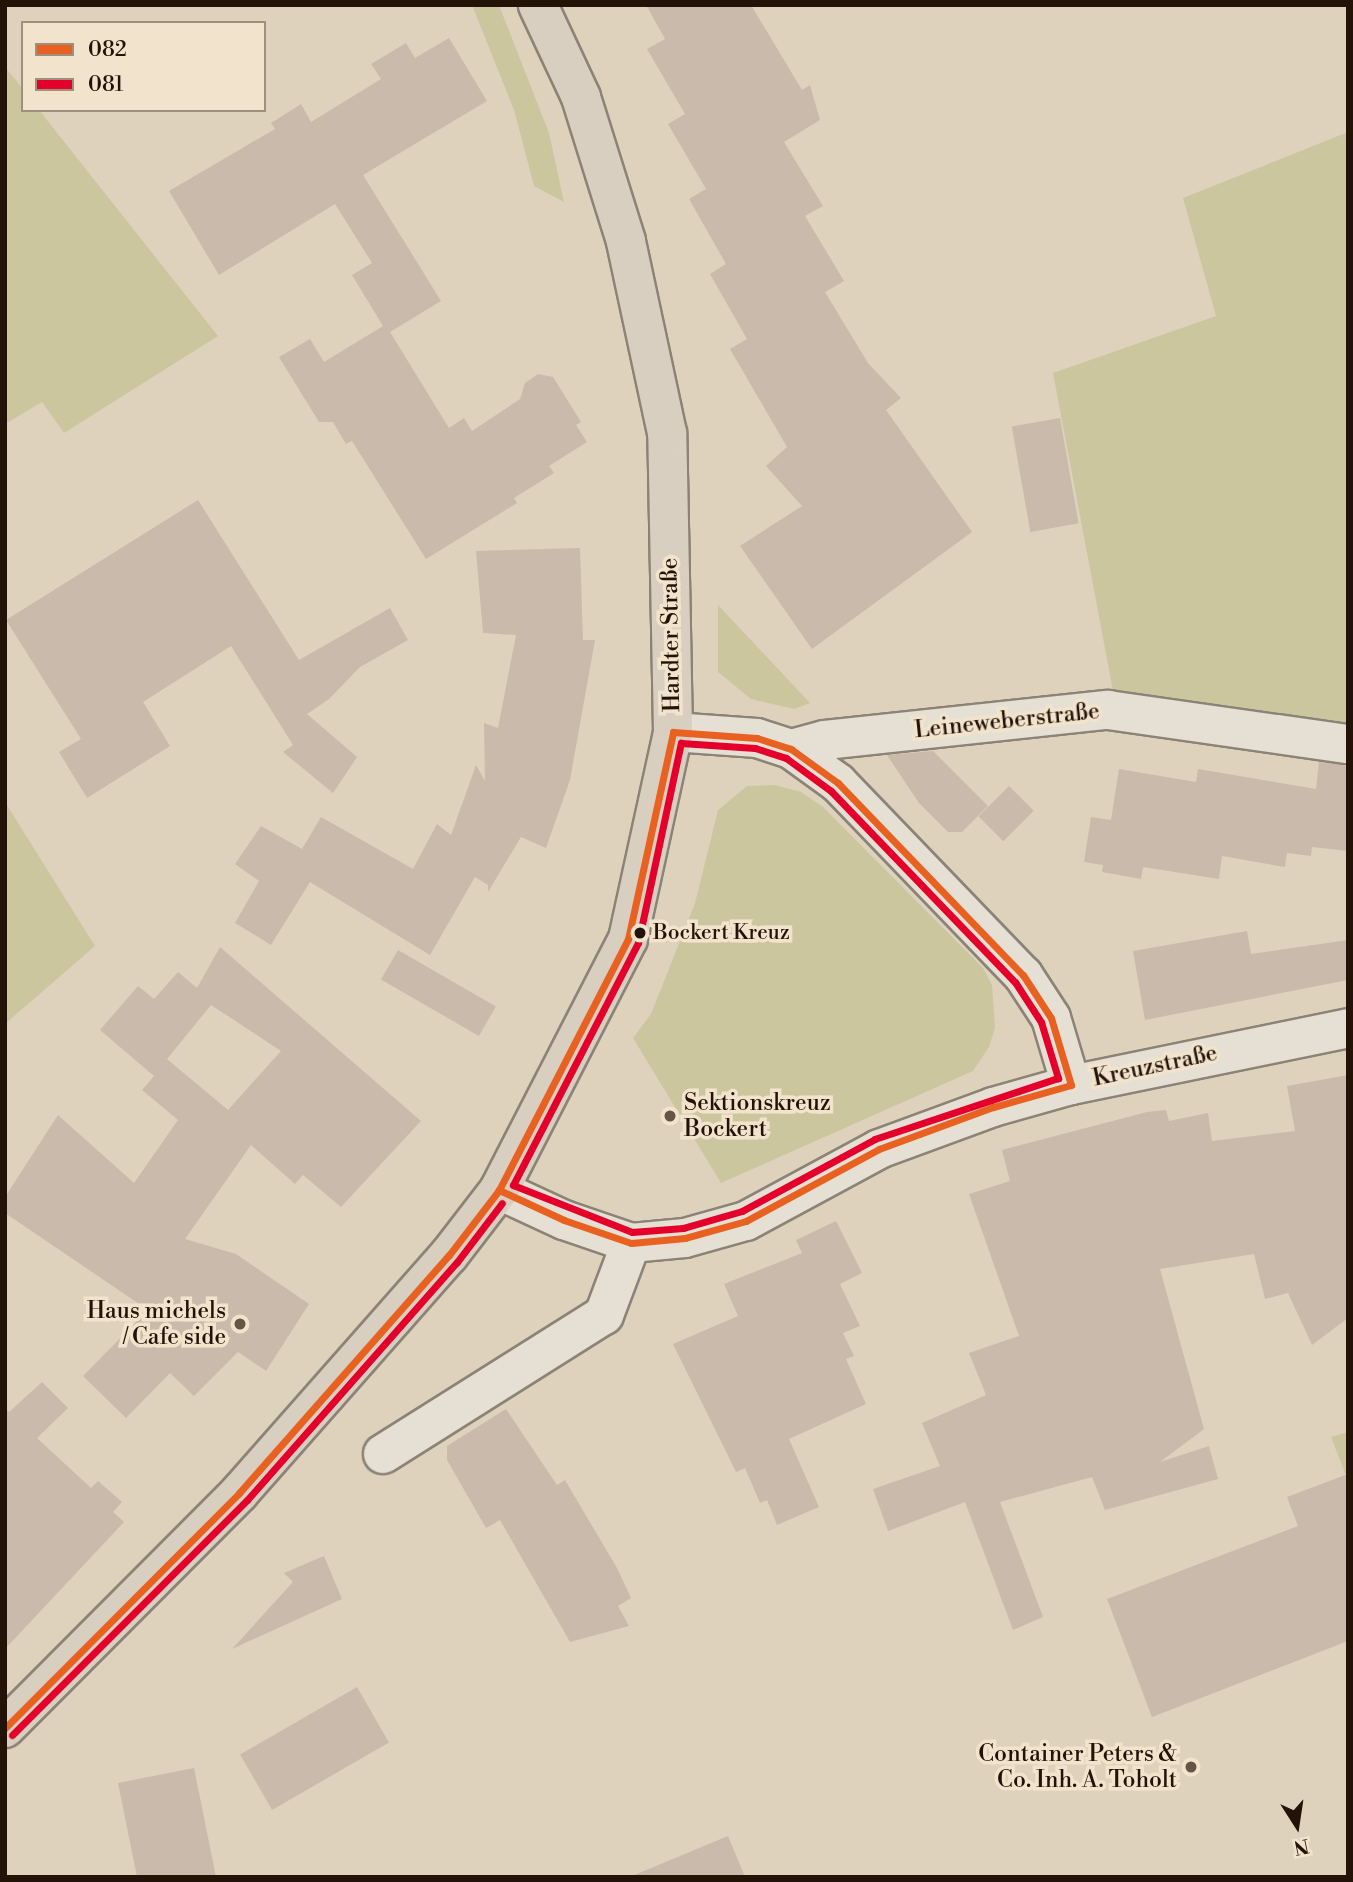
<!DOCTYPE html>
<html>
<head>
<meta charset="utf-8">
<style>
  body { margin:0 }
  #map { position:relative; width:1353px; height:1882px; overflow:hidden; background:#ded2bd; font-family:"Libre Bodoni",serif }
  div>[style] { position:absolute }
  .green>* { inset:0; background:#ccc69f }
  .building>* { inset:0; background:#c9baab; transform-origin:0 0 }
  .roads { filter:drop-shadow(2px 0 #8c8376) drop-shadow(-2px 0 #8c8376) drop-shadow(0 2px #8c8376) drop-shadow(0 -2px #8c8376) }
  .minor>* { height:38px; margin:-19px; padding:0 19px; transform-origin:19px; border-radius:19px; background:#e5dfd4 }
  .major>* { height:38px; margin:-19px; padding:0 19px; transform-origin:19px; border-radius:19px; background:#d8cfc0 }
  .bus-1>* { height:7px; margin:-3.5px; padding:0 3.5px; transform-origin:3.5px; border-radius:3.5px; background:#e86121 }
  .bus-2>* { height:7px; margin:-3.5px; padding:0 3.5px; transform-origin:3.5px; border-radius:3.5px; background:#e4002b }
  .dots>* { width:19px; height:19px; translate:-50% -50%; box-sizing:border-box; border:4px solid #f2e4cc; border-radius:50% }
  span { translate:-50% -50%; white-space:nowrap; text-align:center; line-height:1.15; -webkit-text-stroke:7px #f2e4cc; paint-order:stroke }
  .bus-label { font-size:21px; color:#221207 }
  .left { translate:0 -50%; text-align:left }
  .street-label { font-size:23px; color:#221207 }
  .poi-label { font-size:23px; color:#221207 }
  .right { translate:-100% -50%; text-align:right }
  .frame { position:absolute; inset:0; border:7px solid #221207; pointer-events:none }
  .legend { position:absolute; left:21px; top:21px; width:245px; height:91px; box-sizing:border-box; background:#f2e4cc; border:2px solid #9f907d; margin:0; padding:9px 12px; list-style:none; font-size:21px; color:#221207 }
  .legend li { display:flex; align-items:center; gap:14px; height:35px }
  .legend b { width:35px; border:2px solid #9f907d }
  .north { position:absolute; left:1262px; top:1791px; width:70px; height:70px; -webkit-text-stroke:5px #f2e4cc; paint-order:stroke; rotate:168deg; font-size:19px; font-weight:700; line-height:28px; text-align:center; color:#221207 }
  .north::after { content:''; display:block; margin:auto; width:24px; height:32px; background:#221207; clip-path:polygon(50% 0,100% 100%,50% 72%,0 100%) }
</style>
</head>
<body>
<div id="map">
  <div class="green">
    <div style="clip-path:polygon(472px 5px,499px 5px,549px 133px,564px 202px,534px 186px,514px 110px)"></div>
    <div style="clip-path:polygon(5px 67px,23px 89px,23px 110px,39px 110px,218px 336px,64px 433px,42px 402px,5px 424px)"></div>
    <div style="clip-path:polygon(1348px 132px,1348px 730px,1114px 696px,1053px 373px,1216px 316px,1183px 198px)"></div>
    <div style="clip-path:polygon(718px 605px,810px 703px,794px 709px,751px 699px,718px 672px)"></div>
    <div style="clip-path:polygon(775px 785px,801px 792px,823px 807px,983px 968px,992px 985px,995px 1028px,989px 1047px,973px 1071px,721px 1183px,633px 1038px,651px 1014px,695px 903px,718px 810px,747px 786px)"></div>
    <div style="clip-path:polygon(5px 802px,95px 946px,5px 1024px)"></div>
    <div style="clip-path:polygon(1348px 1432px,1348px 1481px,1331px 1437px)"></div>
  </div>
  <div class="building">
    <div style="clip-path:polygon(646px 5px,751px 5px,802px 90px,810px 85px,820px 120px,784px 142px,823px 206px,805px 216px,844px 281px,825px 292px,868px 363px,901px 398px,886px 410px,972px 532px,812px 649px,740px 546px,802px 506px,766px 466px,787px 447px,730px 349px,747px 339px,710px 274px,726px 264px,689px 199px,706px 189px,668px 124px,685px 114px,647px 49px,665px 39px)"></div>
    <div style="clip-path:polygon(449px 38px,487px 101px,363px 175px,441px 301px,390px 332px,449px 428px,464px 418px,472px 431px,520px 399px,525px 383px,538px 374px,553px 377px,581px 422px,576px 425px,587px 442px,549px 466px,554px 473px,514px 498px,517px 503px,426px 559px,352px 441px,346px 444px,333px 422px,319px 422px,279px 357px,310px 339px,324px 362px,383px 326px,352px 275px,372px 263px,335px 204px,219px 275px,169px 191px,275px 129px,271px 123px,301px 104px,311px 122px,381px 79px,371px 64px,406px 43px,415px 58px)"></div>
    <div style="left:1060px;top:418px;width:107px;height:49px;rotate:80deg"></div>
    <div style="clip-path:polygon(198px 500px,299px 660px,390px 608px,408px 640px,360px 667px,329px 699px,307px 714px,357px 757px,333px 793px,283px 752px,293px 745px,231px 646px,143px 702px,170px 746px,87px 798px,59px 752px,81px 739px,6px 620px)"></div>
    <div style="clip-path:polygon(580px 548px,583px 640px,595px 640px,570px 780px,546px 848px,521px 837px,488px 892px,488px 885px,475px 877px,430px 955px,310px 882px,271px 945px,235px 923px,259px 881px,235px 864px,261px 826px,302px 849px,321px 817px,413px 869px,437px 824px,451px 835px,476px 765px,485px 781px,484px 723px,498px 728px,516px 635px,483px 633px,476px 551px)"></div>
    <div style="clip-path:polygon(933px 751px,988px 806px,962px 832px,948px 832px,919px 803px,887px 755px)"></div>
    <div style="clip-path:polygon(1319px 762px,1348px 765px,1348px 851px,1312px 847px,1311px 856px,1287px 853px,1285px 867px,1222px 856px,1219px 879px,1143px 867px,1141px 879px,1102px 872px,1103px 865px,1084px 862px,1091px 817px,1111px 820px,1119px 769px,1196px 782px,1198px 769px,1316px 789px)"></div>
    <div style="left:1009px;top:786px;width:35px;height:43px;rotate:45deg"></div>
    <div style="clip-path:polygon(1247px 931px,1251px 954px,1348px 940px,1348px 980px,1145px 1020px,1133px 951px)"></div>
    <div style="clip-path:polygon(evenodd,220px 947px,421px 1121px,341px 1207px,303px 1175px,295px 1184px,251px 1145px,185px 1239px,236px 1254px,309px 1304px,266px 1371px,238px 1352px,194px 1396px,170px 1373px,126px 1418px,83px 1376px,148px 1310px,5px 1213px,5px 1197px,58px 1115px,134px 1183px,178px 1120px,142px 1090px,154px 1076px,100px 1030px,138px 986px,154px 999px,178px 972px,197px 988px,220px 947px,211px 1005px,281px 1051px,228px 1110px,167px 1059px,211px 1005px)"></div>
    <div style="left:398px;top:950px;width:113px;height:34px;rotate:30deg"></div>
    <div style="clip-path:polygon(1348px 1075px,1348px 1318px,1312px 1345px,1288px 1293px,1265px 1299px,1254px 1254px,1160px 1269px,1204px 1429px,1160px 1462px,1209px 1446px,1218px 1479px,1105px 1510px,1092px 1477px,1000px 1502px,1043px 1617px,1013px 1630px,965px 1502px,888px 1531px,873px 1489px,940px 1466px,922px 1423px,986px 1395px,969px 1353px,1019px 1336px,969px 1194px,1010px 1181px,1002px 1150px,1147px 1112px,1166px 1110px,1169px 1121px,1208px 1113px,1212px 1141px,1295px 1131px,1287px 1086px)"></div>
    <div style="clip-path:polygon(836px 1221px,862px 1273px,840px 1284px,860px 1326px,843px 1333px,854px 1356px,846px 1359px,866px 1404px,789px 1439px,819px 1507px,777px 1525px,767px 1500px,760px 1503px,745px 1468px,736px 1472px,673px 1344px,738px 1316px,724px 1284px,802px 1253px,796px 1240px)"></div>
    <div style="clip-path:polygon(42px 1382px,68px 1408px,37px 1438px,91px 1488px,98px 1481px,122px 1502px,113px 1512px,124px 1522px,5px 1649px,5px 1408px,9px 1412px)"></div>
    <div style="clip-path:polygon(506px 1409px,557px 1485px,565px 1480px,617px 1568px,631px 1598px,618px 1606px,629px 1626px,570px 1642px,500px 1520px,486px 1528px,447px 1460px,447px 1446px)"></div>
    <div style="clip-path:polygon(1348px 1474px,1348px 1641px,1152px 1717px,1107px 1599px,1298px 1526px,1287px 1497px)"></div>
    <div style="clip-path:polygon(324px 1556px,342px 1599px,232px 1649px,293px 1582px,284px 1573px)"></div>
    <div style="left:357px;top:1687px;width:64px;height:135px;rotate:60deg"></div>
    <div style="clip-path:polygon(194px 1768px,216px 1877px,137px 1877px,118px 1783px)"></div>
    <div style="clip-path:polygon(728px 1836px,745px 1877px,632px 1877px,632px 1876px)"></div>
  </div>
  <div class="roads">
    <div class="minor">
      <div style="left:673px;top:732px;width:84px;rotate:4.1deg"></div>
      <div style="left:757px;top:738px;width:36px;rotate:18deg"></div>
      <div style="left:791px;top:749px;width:58px;rotate:35.9deg"></div>
      <div style="left:838px;top:783px;width:267px;rotate:46.1deg"></div>
      <div style="left:1023px;top:975px;width:51px;rotate:56.9deg"></div>
      <div style="left:1051px;top:1018px;width:70px;rotate:73.4deg"></div>
      <div style="left:791px;top:749px;width:35px;rotate:-15deg"></div>
      <div style="left:825px;top:740px;width:285px;rotate:-6.1deg"></div>
      <div style="left:1108px;top:710px;width:242px;rotate:8.1deg"></div>
      <div style="left:499px;top:1190px;width:72px;rotate:24.8deg"></div>
      <div style="left:564px;top:1220px;width:71px;rotate:18.9deg"></div>
      <div style="left:631px;top:1243px;width:54px;rotate:-5.3deg"></div>
      <div style="left:685px;top:1238px;width:63px;rotate:-15.6deg"></div>
      <div style="left:746px;top:1221px;width:151px;rotate:-28.4deg"></div>
      <div style="left:879px;top:1149px;width:121px;rotate:-20.2deg"></div>
      <div style="left:993px;top:1107px;width:81px;rotate:-15.8deg"></div>
      <div style="left:1071px;top:1085px;width:283px;rotate:-11.6deg"></div>
      <div style="left:383px;top:1454px;width:261px;rotate:-32.2deg"></div>
      <div style="left:604px;top:1315px;width:77px;rotate:-69.4deg"></div>
    </div>
    <div class="major">
      <div style="left:5px;top:1728px;width:332px;rotate:-45.1deg"></div>
      <div style="left:239px;top:1493px;width:317px;rotate:-48.6deg"></div>
      <div style="left:449px;top:1255px;width:82px;rotate:-52.4deg"></div>
      <div style="left:499px;top:1190px;width:282px;rotate:-62.8deg"></div>
      <div style="left:628px;top:939px;width:212px;rotate:-77.7deg"></div>
      <div style="left:673px;top:732px;width:299px;rotate:-91.1deg"></div>
      <div style="left:667px;top:433px;width:196px;rotate:-102.1deg"></div>
      <div style="left:626px;top:241px;width:151px;rotate:-107.4deg"></div>
      <div style="left:581px;top:97px;width:102px;rotate:-115.1deg"></div>
    </div>
  </div>
  <div class="bus-1">
    <div style="left:673px;top:732px;width:84px;rotate:4.1deg"></div>
    <div style="left:757px;top:738px;width:36px;rotate:18deg"></div>
    <div style="left:791px;top:749px;width:58px;rotate:35.9deg"></div>
    <div style="left:838px;top:783px;width:267px;rotate:46.1deg"></div>
    <div style="left:1023px;top:975px;width:51px;rotate:56.9deg"></div>
    <div style="left:1051px;top:1018px;width:70px;rotate:73.4deg"></div>
    <div style="left:1071px;top:1085px;width:81px;rotate:164.2deg"></div>
    <div style="left:993px;top:1107px;width:121px;rotate:159.8deg"></div>
    <div style="left:879px;top:1149px;width:151px;rotate:151.6deg"></div>
    <div style="left:746px;top:1221px;width:63px;rotate:164.4deg"></div>
    <div style="left:685px;top:1238px;width:54px;rotate:174.7deg"></div>
    <div style="left:631px;top:1243px;width:71px;rotate:-161.1deg"></div>
    <div style="left:564px;top:1220px;width:72px;rotate:-155.2deg"></div>
    <div style="left:499px;top:1190px;width:282px;rotate:-62.8deg"></div>
    <div style="left:628px;top:939px;width:212px;rotate:-77.7deg"></div>
    <div style="left:5px;top:1728px;width:332px;rotate:-45.1deg"></div>
    <div style="left:239px;top:1493px;width:317px;rotate:-48.6deg"></div>
    <div style="left:449px;top:1255px;width:82px;rotate:-52.4deg"></div>
  </div>
  <div class="bus-2">
    <div style="left:681px;top:743px;width:74px;rotate:3.9deg"></div>
    <div style="left:755px;top:748px;width:33px;rotate:18deg"></div>
    <div style="left:786px;top:758px;width:56px;rotate:36.3deg"></div>
    <div style="left:831px;top:791px;width:265px;rotate:46.1deg"></div>
    <div style="left:1015px;top:982px;width:48px;rotate:57deg"></div>
    <div style="left:1041px;top:1022px;width:59px;rotate:73.1deg"></div>
    <div style="left:1058px;top:1078px;width:193px;rotate:161.6deg"></div>
    <div style="left:875px;top:1139px;width:151px;rotate:151.6deg"></div>
    <div style="left:742px;top:1211px;width:61px;rotate:163.9deg"></div>
    <div style="left:683px;top:1228px;width:51px;rotate:175.5deg"></div>
    <div style="left:632px;top:1232px;width:128px;rotate:-158.4deg"></div>
    <div style="left:513px;top:1185px;width:272px;rotate:-62.7deg"></div>
    <div style="left:638px;top:943px;width:205px;rotate:-77.9deg"></div>
    <div style="left:12px;top:1735px;width:332px;rotate:-45deg"></div>
    <div style="left:247px;top:1500px;width:317px;rotate:-48.6deg"></div>
    <div style="left:457px;top:1262px;width:74px;rotate:-52.7deg"></div>
  </div>
  <div class="dots">
    <div style="left:640px;top:933px;background:#221207"></div>
    <div style="left:670px;top:1116px;background:#645547"></div>
    <div style="left:240px;top:1324px;background:#645547"></div>
    <div style="left:1191px;top:1767px;background:#645547"></div>
  </div>
  <div class="bus-label">
    <span class="left" style="left:653px;top:933px">Bockert Kreuz</span>
  </div>
  <div class="street-label">
    <span style="left:671px;top:635px;rotate:-91deg">Hardter Straße</span>
    <span style="left:1007px;top:721px;rotate:-6deg">Leineweberstraße</span>
    <span style="left:1155px;top:1066px;rotate:-12deg">Kreuzstraße</span>
  </div>
  <div class="poi-label">
    <span class="left" style="left:684px;top:1116px">Sektionskreuz<br>Bockert</span>
    <span class="right" style="left:226px;top:1324px">Haus michels<br>/ Cafe side</span>
    <span class="right" style="left:1177px;top:1767px">Container Peters &amp;<br>Co. Inh. A. Toholt</span>
  </div>
  <div class="frame"></div>
  <ul class="legend">
  <li><b style="height:9px;background:#e86121"></b>082</li>
  <li><b style="height:9px;background:#e4002b"></b>081</li>
  </ul>
  <div class="north">N</div>
</div>
</body>
</html>
